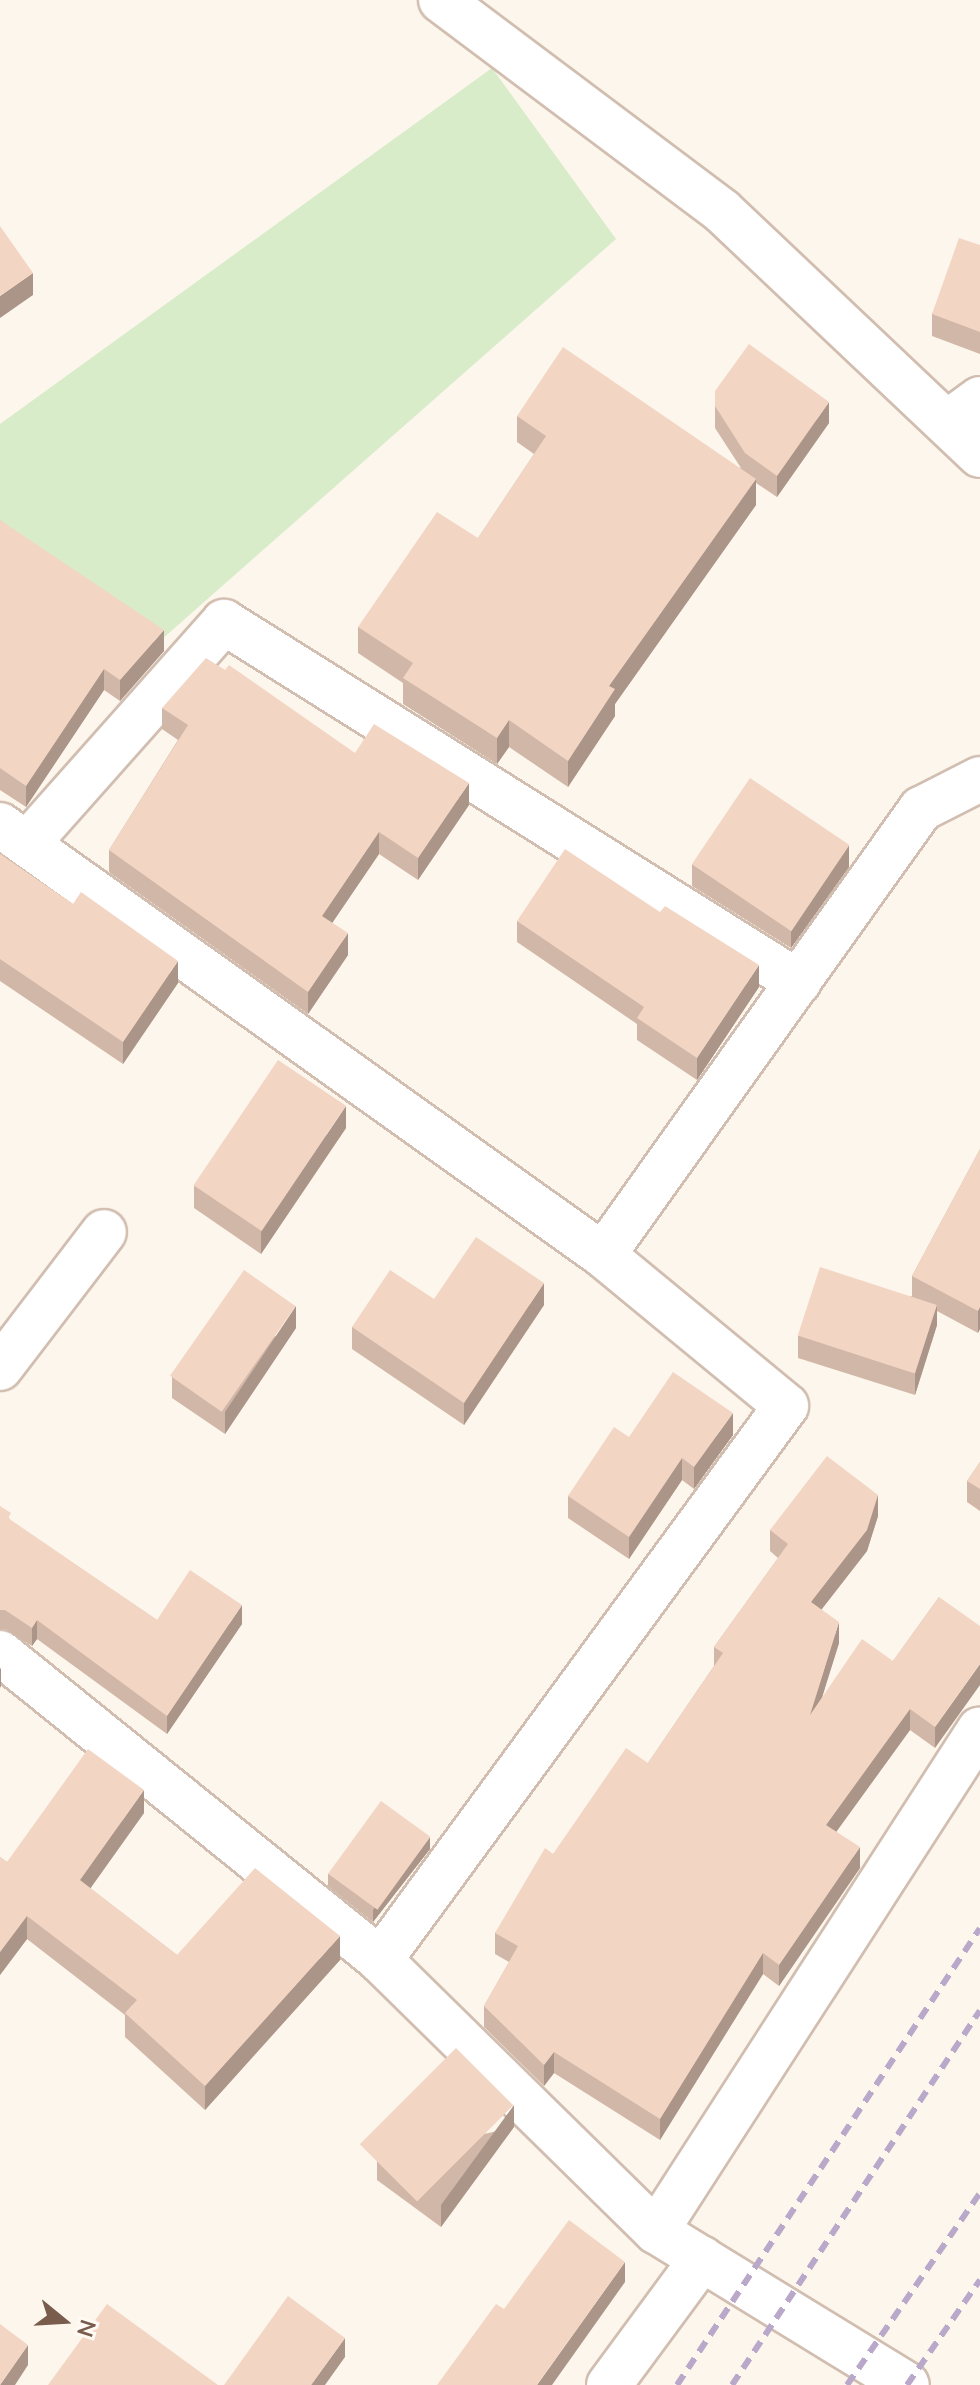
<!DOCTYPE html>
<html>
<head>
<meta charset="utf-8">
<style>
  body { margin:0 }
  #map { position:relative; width:980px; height:2385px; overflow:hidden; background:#fdf6ec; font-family:Mulish,sans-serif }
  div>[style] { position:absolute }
  .green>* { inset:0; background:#d8ecc9 }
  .roads { filter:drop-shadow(2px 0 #d1beb0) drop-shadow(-2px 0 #d1beb0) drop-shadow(0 2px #d1beb0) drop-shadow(0 -2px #d1beb0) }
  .street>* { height:44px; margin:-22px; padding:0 22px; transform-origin:22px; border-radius:22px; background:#fff }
  .rail>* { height:6px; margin-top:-3px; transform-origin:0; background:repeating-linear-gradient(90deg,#b9a8c9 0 12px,transparent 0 20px) }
  .wall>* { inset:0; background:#d1b7a8 }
  .shaded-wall>* { inset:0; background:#aa9588 }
  .building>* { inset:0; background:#f3d5c3; transform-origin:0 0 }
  span { translate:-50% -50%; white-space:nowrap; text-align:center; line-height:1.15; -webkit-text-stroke:6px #fffaf3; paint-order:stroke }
  .north { position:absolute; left:24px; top:2281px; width:80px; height:80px; -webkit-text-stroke:6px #fffaf3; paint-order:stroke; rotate:108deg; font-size:22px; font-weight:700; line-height:32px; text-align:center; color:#7a5c4d }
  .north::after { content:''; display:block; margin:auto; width:28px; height:36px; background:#7a5c4d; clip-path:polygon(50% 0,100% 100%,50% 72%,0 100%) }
</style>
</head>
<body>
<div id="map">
  <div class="green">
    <div style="clip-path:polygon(492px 68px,616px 239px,161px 640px,0 523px,0 424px)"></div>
  </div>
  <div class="roads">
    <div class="street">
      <div style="left:441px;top:0;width:351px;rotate:36.9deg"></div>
      <div style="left:722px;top:211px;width:355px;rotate:43.4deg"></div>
      <div style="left:947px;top:423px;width:41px;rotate:-36deg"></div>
      <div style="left:0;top:825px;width:741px;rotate:35.49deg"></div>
      <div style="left:603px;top:1255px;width:237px;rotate:39.5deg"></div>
      <div style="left:786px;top:1406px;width:687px;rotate:126.24deg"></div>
      <div style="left:27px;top:844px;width:297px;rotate:-48.4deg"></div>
      <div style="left:224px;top:622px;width:678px;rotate:32.1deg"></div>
      <div style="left:603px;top:1255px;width:548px;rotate:-54.51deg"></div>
      <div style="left:921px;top:809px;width:66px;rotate:-27deg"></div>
      <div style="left:0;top:1368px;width:171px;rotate:-52.6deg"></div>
      <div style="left:0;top:1653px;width:489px;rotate:38.9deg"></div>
      <div style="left:380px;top:1960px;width:387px;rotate:44.5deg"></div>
      <div style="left:656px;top:2231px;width:294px;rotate:31.5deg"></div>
      <div style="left:656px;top:2231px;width:597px;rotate:-57.16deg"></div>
      <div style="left:609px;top:2385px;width:157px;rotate:-53.6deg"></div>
    </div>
  </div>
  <div class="rail">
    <div style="left:677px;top:2385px;width:548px;rotate:-56.45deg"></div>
    <div style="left:732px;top:2385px;width:449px;rotate:-56.5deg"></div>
    <div style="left:847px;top:2385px;width:234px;rotate:-55.3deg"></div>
    <div style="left:907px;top:2385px;width:128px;rotate:-55.2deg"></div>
  </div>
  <div class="wall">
    <div style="clip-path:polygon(980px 245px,980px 354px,932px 336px,932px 314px)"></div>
    <div style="clip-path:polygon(715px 391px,829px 423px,777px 497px,756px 483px,756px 505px,615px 704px,615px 716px,568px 787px,509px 747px,497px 764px,403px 704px,403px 683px,358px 653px,358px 627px,478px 538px,534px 454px,517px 442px,517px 416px,741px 468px,715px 428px)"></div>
    <div style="clip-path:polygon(0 520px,164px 651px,120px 701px,104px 690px,26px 807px,0 790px)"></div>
    <div style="clip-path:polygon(162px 708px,355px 753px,469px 805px,418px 880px,379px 854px,332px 923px,348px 955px,308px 1014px,109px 872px,109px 850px,178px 740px,162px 729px)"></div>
    <div style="clip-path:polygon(0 854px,73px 904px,178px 983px,123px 1064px,0 981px)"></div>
    <div style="clip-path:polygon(692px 864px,849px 867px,791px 948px,692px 886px)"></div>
    <div style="clip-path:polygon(517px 921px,759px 987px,697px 1080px,637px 1040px,637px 1024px,517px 942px)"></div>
    <div style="clip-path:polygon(346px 1128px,261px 1254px,194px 1208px,194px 1186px)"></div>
    <div style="clip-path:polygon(980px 1149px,980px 1329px,978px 1333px,937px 1311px,937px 1325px,915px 1395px,798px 1358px,798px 1336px,912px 1296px,912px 1276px)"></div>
    <div style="clip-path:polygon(434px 1299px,544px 1305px,464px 1425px,352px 1349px,352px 1327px)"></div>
    <div style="clip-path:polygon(296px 1328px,225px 1434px,172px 1398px,172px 1377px)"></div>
    <div style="clip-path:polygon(733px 1435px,694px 1489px,682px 1480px,629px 1559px,568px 1518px,568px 1496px,629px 1437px)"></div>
    <div style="clip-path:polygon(980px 1462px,980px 1511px,967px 1502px,967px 1481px)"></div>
    <div style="clip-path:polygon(0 1506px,11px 1521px,157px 1620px,242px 1624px,167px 1734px,37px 1639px,32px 1646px,5px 1629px,0 1629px)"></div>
    <div style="clip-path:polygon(878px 1516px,867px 1551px,821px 1610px,839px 1643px,822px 1697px,893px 1661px,939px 1597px,935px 1748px,910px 1730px,836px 1832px,860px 1868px,779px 1986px,763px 1974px,660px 2140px,554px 2073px,544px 2086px,484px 2027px,484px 2006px,509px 1962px,495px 1954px,495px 1933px,553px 1854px,648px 1763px,714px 1666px,714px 1647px,778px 1558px,770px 1551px,770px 1530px)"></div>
    <div style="clip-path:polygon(144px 1813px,90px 1888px,177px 1955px,340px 1960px,205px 2110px,125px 2037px,125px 2015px,27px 1939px,0 1975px,0 1857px,7px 1862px)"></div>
    <div style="clip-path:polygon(430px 1849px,373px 1922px,328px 1886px,328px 1874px)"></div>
    <div style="clip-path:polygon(514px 2127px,441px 2227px,377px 2180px,377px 2159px)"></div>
  </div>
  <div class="shaded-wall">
    <div style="clip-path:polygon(33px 273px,33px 295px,0 318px,0 296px)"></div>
    <div style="clip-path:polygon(829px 402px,829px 423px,777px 497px,777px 476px)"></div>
    <div style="clip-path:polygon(756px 479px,756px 505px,615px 704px,615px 716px,568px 787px,568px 761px,609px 686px)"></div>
    <div style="clip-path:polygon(164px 630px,164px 651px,120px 701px,120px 680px)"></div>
    <div style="clip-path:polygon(104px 669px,104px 690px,26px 807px,26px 786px)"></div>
    <div style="clip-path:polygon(509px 720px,509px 747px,497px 764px,497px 738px)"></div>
    <div style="clip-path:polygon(469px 783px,469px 805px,418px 880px,418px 858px)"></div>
    <div style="clip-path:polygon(379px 832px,379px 854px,322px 938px,322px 916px)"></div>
    <div style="clip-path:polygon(849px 845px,849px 867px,791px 948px,791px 926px)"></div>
    <div style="clip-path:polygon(348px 933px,348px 955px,308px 1014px,308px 992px)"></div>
    <div style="clip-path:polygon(178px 961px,178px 983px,123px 1064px,123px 1042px)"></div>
    <div style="clip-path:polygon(759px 965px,759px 987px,697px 1080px,697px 1058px)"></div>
    <div style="clip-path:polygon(346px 1106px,346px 1128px,261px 1254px,261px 1232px)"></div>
    <div style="clip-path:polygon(544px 1283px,544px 1305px,464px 1425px,464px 1403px)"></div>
    <div style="clip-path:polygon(937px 1304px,937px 1325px,915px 1395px,915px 1374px)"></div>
    <div style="clip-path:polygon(296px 1306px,296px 1328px,225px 1434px,225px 1412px)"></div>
    <div style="clip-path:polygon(980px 1307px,980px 1329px,978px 1333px,978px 1311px)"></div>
    <div style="clip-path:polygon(733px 1413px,733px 1435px,694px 1489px,694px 1467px)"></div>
    <div style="clip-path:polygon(682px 1458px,682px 1480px,629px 1559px,629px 1537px)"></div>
    <div style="clip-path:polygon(878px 1495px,878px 1516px,867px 1551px,811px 1623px,811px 1602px)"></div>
    <div style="clip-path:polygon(242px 1605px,242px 1624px,167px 1734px,167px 1716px)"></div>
    <div style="clip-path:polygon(37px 1620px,37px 1639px,32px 1646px,32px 1628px)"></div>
    <div style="clip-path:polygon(839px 1622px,839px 1643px,810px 1736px,810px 1715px)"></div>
    <div style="clip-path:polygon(980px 1664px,980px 1685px,935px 1748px,935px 1727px)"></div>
    <div style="clip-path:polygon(1px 1668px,1px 1686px,0 1688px,0 1669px)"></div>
    <div style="clip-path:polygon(910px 1709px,910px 1730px,826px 1846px,826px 1825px)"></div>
    <div style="clip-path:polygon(144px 1790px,144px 1813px,80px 1903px,80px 1880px)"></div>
    <div style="clip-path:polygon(430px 1837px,430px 1849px,373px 1922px,373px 1910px)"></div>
    <div style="clip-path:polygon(860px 1847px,860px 1868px,779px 1986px,779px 1965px)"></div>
    <div style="clip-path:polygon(27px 1916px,27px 1939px,0 1975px,0 1952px)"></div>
    <div style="clip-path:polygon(340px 1936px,340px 1960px,205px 2110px,205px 2086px)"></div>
    <div style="clip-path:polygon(763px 1953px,763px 1974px,660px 2140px,660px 2119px)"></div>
    <div style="clip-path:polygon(554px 2052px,554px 2073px,544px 2086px,544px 2065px)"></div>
    <div style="clip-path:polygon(514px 2105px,514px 2127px,441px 2227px,441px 2205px)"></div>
    <div style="clip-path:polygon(625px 2262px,625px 2282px,552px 2385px,537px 2385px)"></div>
    <div style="clip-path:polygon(345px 2338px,345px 2357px,325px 2385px,311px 2385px)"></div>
    <div style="clip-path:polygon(28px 2345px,28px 2365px,15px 2385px,0 2385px)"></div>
  </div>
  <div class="building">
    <div style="clip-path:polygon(0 226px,33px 273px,0 296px)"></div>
    <div style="clip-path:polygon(959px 238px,980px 245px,980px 332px,932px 314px)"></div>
    <div style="clip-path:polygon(749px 344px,829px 402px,777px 476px,745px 453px,715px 406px,715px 391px)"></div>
    <div style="clip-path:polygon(563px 347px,756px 479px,609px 686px,615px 689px,568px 761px,509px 720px,497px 738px,403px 678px,413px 663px,358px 627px,437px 512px,478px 538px,546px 436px,517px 416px)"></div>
    <div style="clip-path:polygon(0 520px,164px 630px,120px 680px,104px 669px,26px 786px,0 768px)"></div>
    <div style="clip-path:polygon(206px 658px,225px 670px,229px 665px,355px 753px,374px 724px,469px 783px,418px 858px,379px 832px,322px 916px,348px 933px,308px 992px,109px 850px,188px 725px,162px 708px)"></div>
    <div style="left:750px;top:778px;width:120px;height:104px;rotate:34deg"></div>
    <div style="clip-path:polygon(565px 849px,660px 912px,665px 906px,759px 965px,697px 1058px,637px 1018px,644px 1007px,517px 921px)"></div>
    <div style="clip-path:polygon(0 854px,73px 904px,81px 892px,178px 961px,123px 1042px,0 959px)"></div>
    <div style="left:278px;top:1060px;width:82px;height:151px;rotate:34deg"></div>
    <div style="clip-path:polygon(980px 1149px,980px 1307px,978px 1311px,912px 1276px)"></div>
    <div style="clip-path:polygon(476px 1237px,544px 1283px,464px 1403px,352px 1327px,390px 1270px,434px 1299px)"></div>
    <div style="left:820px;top:1267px;width:123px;height:72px;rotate:18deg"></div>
    <div style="left:244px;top:1270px;width:63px;height:129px;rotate:35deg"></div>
    <div style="clip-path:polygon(673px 1372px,733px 1413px,694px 1467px,682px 1458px,629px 1537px,568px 1496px,614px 1427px,629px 1437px)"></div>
    <div style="clip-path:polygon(827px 1456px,878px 1495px,867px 1530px,811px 1602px,839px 1622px,810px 1715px,862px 1639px,893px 1661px,939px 1597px,980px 1626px,980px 1664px,935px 1727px,910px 1709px,826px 1825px,860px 1847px,779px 1965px,763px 1953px,660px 2119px,554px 2052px,544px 2065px,484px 2006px,518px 1946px,495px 1933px,545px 1848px,553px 1854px,626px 1748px,648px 1763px,723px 1653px,714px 1647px,788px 1544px,770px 1530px)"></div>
    <div style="clip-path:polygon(980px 1462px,980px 1489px,967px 1481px)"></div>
    <div style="clip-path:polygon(0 1506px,11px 1513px,8px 1518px,157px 1620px,190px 1570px,242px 1605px,167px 1716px,37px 1620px,32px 1628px,5px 1610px,0 1610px)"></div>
    <div style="clip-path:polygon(88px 1749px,144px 1790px,80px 1880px,177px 1955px,255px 1868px,340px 1936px,205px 2086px,125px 2013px,137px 2000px,27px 1916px,0 1952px,0 1857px,7px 1862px)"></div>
    <div style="left:381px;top:1801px;width:61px;height:90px;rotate:36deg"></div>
    <div style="left:456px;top:2048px;width:81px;height:136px;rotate:45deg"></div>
    <div style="clip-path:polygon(569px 2220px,625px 2262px,537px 2385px,437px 2385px,496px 2304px,504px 2309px)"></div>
    <div style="clip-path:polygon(288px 2296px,345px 2338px,311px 2385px,224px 2385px)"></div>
    <div style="clip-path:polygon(107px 2304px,218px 2385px,48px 2385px)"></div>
    <div style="clip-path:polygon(0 2324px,28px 2345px,0 2385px)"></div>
  </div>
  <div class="north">N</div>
</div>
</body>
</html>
